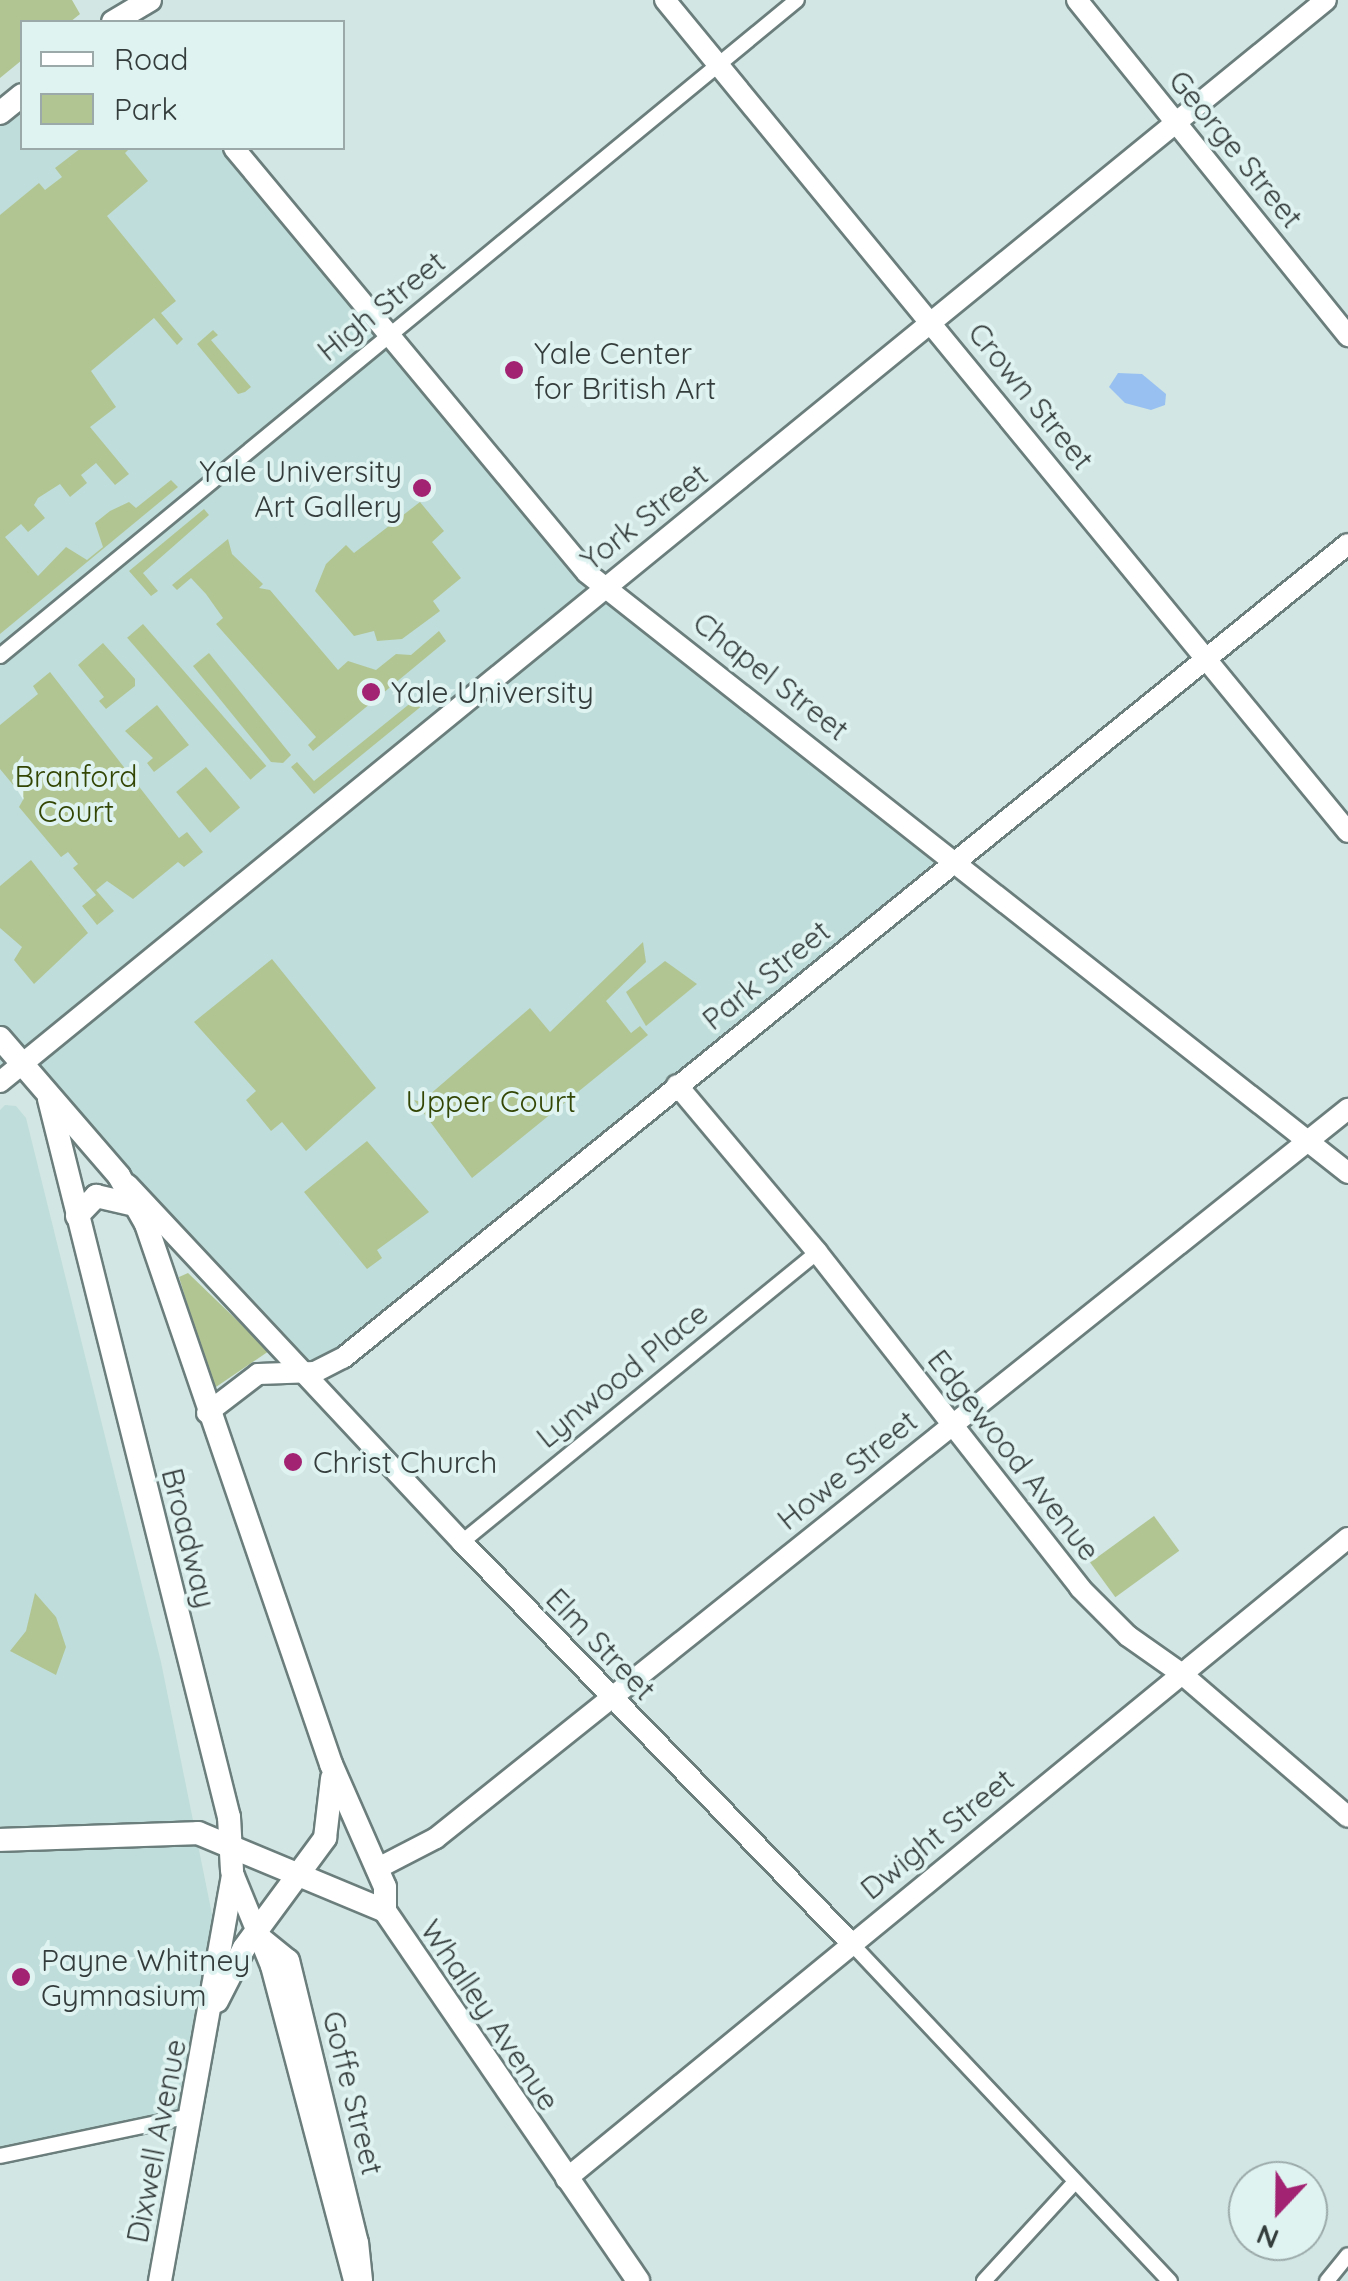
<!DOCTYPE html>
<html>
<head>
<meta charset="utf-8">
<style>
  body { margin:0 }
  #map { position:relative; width:1348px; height:2281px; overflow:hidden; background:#d2e6e4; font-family:Quicksand,sans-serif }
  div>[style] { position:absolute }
  .built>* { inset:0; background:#bfddda }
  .green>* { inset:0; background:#b1c593; transform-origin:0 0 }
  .water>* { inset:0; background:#98c1f1 }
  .roads { filter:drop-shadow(2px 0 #6b7e7c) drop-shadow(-2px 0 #6b7e7c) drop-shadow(0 2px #6b7e7c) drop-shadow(0 -2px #6b7e7c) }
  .street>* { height:14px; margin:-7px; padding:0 7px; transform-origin:7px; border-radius:7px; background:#fff }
  .secondary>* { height:20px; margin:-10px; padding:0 10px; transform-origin:10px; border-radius:10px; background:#fff }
  .primary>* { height:22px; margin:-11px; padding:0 11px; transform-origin:11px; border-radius:11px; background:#fff }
  .dots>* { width:28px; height:28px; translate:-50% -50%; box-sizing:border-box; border:5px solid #dff3f1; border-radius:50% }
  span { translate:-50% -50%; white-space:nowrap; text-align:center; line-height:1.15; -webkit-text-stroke:8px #dff3f1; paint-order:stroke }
  .street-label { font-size:30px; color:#353d3c }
  .poi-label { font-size:30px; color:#353d3c }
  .left { translate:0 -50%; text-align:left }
  .right { translate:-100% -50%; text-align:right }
  .park-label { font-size:30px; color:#334604 }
  .legend { position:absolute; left:20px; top:20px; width:325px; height:130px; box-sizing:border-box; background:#dff3f1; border:2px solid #9baaa9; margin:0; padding:12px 18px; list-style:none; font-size:30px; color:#353d3c }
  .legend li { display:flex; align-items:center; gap:20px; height:50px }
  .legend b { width:50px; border:2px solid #9baaa9 }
  .north { position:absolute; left:1228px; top:2161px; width:100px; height:100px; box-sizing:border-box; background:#dff3f1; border:2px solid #9baaa9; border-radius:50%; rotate:202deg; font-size:28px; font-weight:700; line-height:40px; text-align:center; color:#353d3c }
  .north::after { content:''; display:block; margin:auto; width:35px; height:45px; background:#a32373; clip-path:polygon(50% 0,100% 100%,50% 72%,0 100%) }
</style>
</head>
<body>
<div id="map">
  <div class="built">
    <div style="clip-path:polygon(22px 95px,22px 148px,234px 148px,587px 573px,955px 861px,315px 1372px,22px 1065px,0 1082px,0 113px)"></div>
    <div style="clip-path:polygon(5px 1105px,16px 1106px,26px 1118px,161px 1662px,217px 1939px,190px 2116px,0 2156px,0 1110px)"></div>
  </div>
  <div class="green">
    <div style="clip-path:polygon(0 0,72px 0,80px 14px,70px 22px,22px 22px,22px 60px,0 78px)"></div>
    <div style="clip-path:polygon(81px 148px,130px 148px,125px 153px,148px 181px,107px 216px,176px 301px,161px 313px,183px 339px,177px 345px,154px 318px,91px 371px,116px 407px,90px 427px,129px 474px,115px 485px,96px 463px,81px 475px,87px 483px,70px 497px,60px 484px,38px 498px,34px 505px,45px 518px,28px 532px,21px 524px,5px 537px,38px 576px,66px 547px,87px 560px,103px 547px,95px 523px,110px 511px,129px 502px,136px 508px,171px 480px,178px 487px,0 634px,0 215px,39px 183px,45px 190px,62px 177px,55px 168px)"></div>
    <div style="clip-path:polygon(213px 330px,218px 335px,211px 340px,251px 387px,245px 392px,238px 394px,197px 344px)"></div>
    <div style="clip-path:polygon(420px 502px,444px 531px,432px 542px,461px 578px,433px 601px,440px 611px,402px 639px,377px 641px,374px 631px,354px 636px,315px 591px,326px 564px,346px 545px,354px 553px)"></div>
    <div style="clip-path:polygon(204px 509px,209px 515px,143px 573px,158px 591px,151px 596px,129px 571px)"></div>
    <div style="clip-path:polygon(228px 539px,232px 554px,263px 584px,259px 588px,270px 590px,338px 670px,348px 661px,376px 670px,396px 654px,411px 655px,439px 631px,446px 641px,313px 751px,308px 745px,316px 737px,216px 624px,223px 618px,206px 594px,191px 578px,177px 590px,172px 585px)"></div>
    <div style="left:143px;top:624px;width:188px;height:21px;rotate:49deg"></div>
    <div style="clip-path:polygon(103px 643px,135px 679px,135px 686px,106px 709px,99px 701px,104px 697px,78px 665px)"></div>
    <div style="clip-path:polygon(209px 653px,291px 755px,283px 763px,271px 762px,193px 666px)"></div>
    <div style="clip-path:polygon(50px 672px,179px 838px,187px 832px,203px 852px,184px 867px,178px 862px,133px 899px,107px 881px,96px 890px,114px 911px,97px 925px,82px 906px,96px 895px,73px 868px,78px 864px,68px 852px,61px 857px,19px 807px,24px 798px,0 769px,0 725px,38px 694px,33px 686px)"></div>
    <div style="clip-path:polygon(423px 693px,429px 700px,314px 794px,291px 767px,297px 762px,314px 781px)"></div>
    <div style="clip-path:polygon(157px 705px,189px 745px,154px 772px,147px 763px,153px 758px,125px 731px)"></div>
    <div style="left:206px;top:767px;width:53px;height:39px;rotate:50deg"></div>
    <div style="clip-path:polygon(31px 860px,88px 933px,34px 984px,14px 960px,22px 947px,0 928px,0 886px)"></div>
    <div style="clip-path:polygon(643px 942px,646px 962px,606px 1001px,631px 1033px,640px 1026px,648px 1035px,472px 1178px,414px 1100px,421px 1102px,530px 1008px,550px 1032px)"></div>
    <div style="clip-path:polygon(272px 959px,376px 1088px,306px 1151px,282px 1122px,271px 1131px,246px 1100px,256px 1091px,194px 1022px)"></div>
    <div style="clip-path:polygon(665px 961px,697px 984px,646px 1026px,626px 992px)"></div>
    <div style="clip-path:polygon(367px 1141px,429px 1212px,377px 1250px,382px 1258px,367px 1269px,304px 1192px)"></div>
    <div style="clip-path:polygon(188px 1273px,269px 1351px,213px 1389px,179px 1277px)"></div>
    <div style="left:1154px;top:1516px;width:43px;height:79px;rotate:54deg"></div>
    <div style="clip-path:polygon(35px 1593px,56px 1617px,66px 1647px,56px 1675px,10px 1651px,26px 1631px)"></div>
  </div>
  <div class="water">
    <div style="clip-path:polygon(1118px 373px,1142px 374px,1166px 394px,1165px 405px,1151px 410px,1125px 403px,1109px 387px)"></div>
  </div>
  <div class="roads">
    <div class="street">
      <div style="left:0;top:656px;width:1032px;rotate:-39.46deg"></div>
      <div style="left:462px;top:1542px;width:458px;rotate:-39.2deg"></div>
      <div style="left:851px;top:1943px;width:465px;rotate:46.7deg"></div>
      <div style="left:0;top:2156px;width:194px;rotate:-11.9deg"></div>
      <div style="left:984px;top:2281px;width:134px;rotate:-47.4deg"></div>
      <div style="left:1327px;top:2281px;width:33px;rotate:-51deg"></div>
    </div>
    <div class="secondary">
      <div style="left:665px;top:0;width:1076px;rotate:50.62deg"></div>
      <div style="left:1077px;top:0;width:432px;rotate:51.1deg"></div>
      <div style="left:234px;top:148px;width:552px;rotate:50.29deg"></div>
      <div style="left:587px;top:573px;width:969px;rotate:38.25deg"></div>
      <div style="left:0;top:1082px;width:1711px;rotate:-39.21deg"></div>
      <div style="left:677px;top:1085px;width:218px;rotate:50deg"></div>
      <div style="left:817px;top:1252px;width:427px;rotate:51.9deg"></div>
      <div style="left:1080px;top:1588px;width:68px;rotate:45deg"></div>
      <div style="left:1128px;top:1636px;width:66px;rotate:35.1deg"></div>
      <div style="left:1182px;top:1674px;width:219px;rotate:40.7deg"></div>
      <div style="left:128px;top:1185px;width:489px;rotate:46.9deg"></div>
      <div style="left:462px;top:1542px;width:559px;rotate:45.87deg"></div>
      <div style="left:207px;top:1413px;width:64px;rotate:-37.4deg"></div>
      <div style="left:258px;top:1374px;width:57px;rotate:-2deg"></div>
      <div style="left:315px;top:1372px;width:31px;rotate:-27deg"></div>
      <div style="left:343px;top:1358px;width:1293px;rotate:-39.01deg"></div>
      <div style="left:378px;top:1868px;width:65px;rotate:-27.3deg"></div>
      <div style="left:436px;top:1838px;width:1168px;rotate:-38.64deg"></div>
      <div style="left:232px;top:1871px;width:103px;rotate:67.7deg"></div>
      <div style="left:271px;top:1966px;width:326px;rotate:75.2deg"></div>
      <div style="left:259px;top:1936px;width:38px;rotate:39deg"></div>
      <div style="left:289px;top:1960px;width:290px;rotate:76.3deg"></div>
      <div style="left:358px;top:2242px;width:39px;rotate:84deg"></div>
      <div style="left:566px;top:2179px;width:1011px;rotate:-39.34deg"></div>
    </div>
    <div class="primary">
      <div style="left:113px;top:22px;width:43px;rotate:-30.7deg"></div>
      <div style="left:0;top:113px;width:28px;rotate:-39deg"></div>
      <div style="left:0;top:1038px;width:182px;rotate:49.2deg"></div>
      <div style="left:119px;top:1176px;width:55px;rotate:60.6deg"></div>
      <div style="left:146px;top:1224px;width:571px;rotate:71.09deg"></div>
      <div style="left:331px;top:1764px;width:134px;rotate:66.3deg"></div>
      <div style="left:385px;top:1887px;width:24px;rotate:90deg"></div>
      <div style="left:385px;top:1911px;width:448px;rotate:55.6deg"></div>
      <div style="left:49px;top:1099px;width:740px;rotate:75.93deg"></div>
      <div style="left:229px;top:1817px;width:54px;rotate:86.8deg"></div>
      <div style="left:77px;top:1216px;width:28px;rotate:-46deg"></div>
      <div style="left:96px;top:1196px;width:40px;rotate:13deg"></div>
      <div style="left:0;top:1840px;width:198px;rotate:-2deg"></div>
      <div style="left:198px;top:1833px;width:203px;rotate:22.6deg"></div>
      <div style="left:217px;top:2001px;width:59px;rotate:-63deg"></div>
      <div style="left:244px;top:1948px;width:137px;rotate:-53.6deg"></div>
      <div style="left:325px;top:1838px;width:60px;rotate:-83.3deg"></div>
      <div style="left:160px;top:2281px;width:411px;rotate:-79.8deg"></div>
    </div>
  </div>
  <div class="dots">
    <div style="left:514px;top:370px;background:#a32373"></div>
    <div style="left:422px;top:488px;background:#a32373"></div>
    <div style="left:371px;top:692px;background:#a32373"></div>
    <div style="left:293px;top:1462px;background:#a32373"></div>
    <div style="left:21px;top:1977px;background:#a32373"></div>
  </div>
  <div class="street-label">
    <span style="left:1236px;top:149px;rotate:51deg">George Street</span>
    <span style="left:381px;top:306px;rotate:-39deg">High Street</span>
    <span style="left:1031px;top:396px;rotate:51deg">Crown Street</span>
    <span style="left:644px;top:517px;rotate:-38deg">York Street</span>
    <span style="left:771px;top:676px;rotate:38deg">Chapel Street</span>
    <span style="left:766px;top:975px;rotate:-39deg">Park Street</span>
    <span style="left:622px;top:1375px;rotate:-39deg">Lynwood Place</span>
    <span style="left:1014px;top:1455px;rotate:52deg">Edgewood Avenue</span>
    <span style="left:847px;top:1470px;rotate:-39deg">Howe Street</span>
    <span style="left:189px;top:1538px;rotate:76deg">Broadway</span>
    <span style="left:601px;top:1644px;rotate:46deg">Elm Street</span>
    <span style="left:937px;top:1834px;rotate:-39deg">Dwight Street</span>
    <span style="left:490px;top:2015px;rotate:56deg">Whalley Avenue</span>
    <span style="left:353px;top:2093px;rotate:76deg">Goffe Street</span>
    <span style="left:156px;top:2141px;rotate:-79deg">Dixwell Avenue</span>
  </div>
  <div class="poi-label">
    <span class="left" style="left:534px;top:370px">Yale Center<br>for British Art</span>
    <span class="right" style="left:402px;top:488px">Yale University<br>Art Gallery</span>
    <span class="left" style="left:391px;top:692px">Yale University</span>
    <span class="left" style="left:313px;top:1462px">Christ Church</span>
    <span class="left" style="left:41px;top:1977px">Payne Whitney<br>Gymnasium</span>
  </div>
  <div class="park-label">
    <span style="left:76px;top:793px">Branford<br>Court</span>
    <span style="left:491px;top:1101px">Upper Court</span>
  </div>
  <ul class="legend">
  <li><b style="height:12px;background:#fff"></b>Road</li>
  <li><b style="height:28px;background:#b1c593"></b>Park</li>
  </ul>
  <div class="north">N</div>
</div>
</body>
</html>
